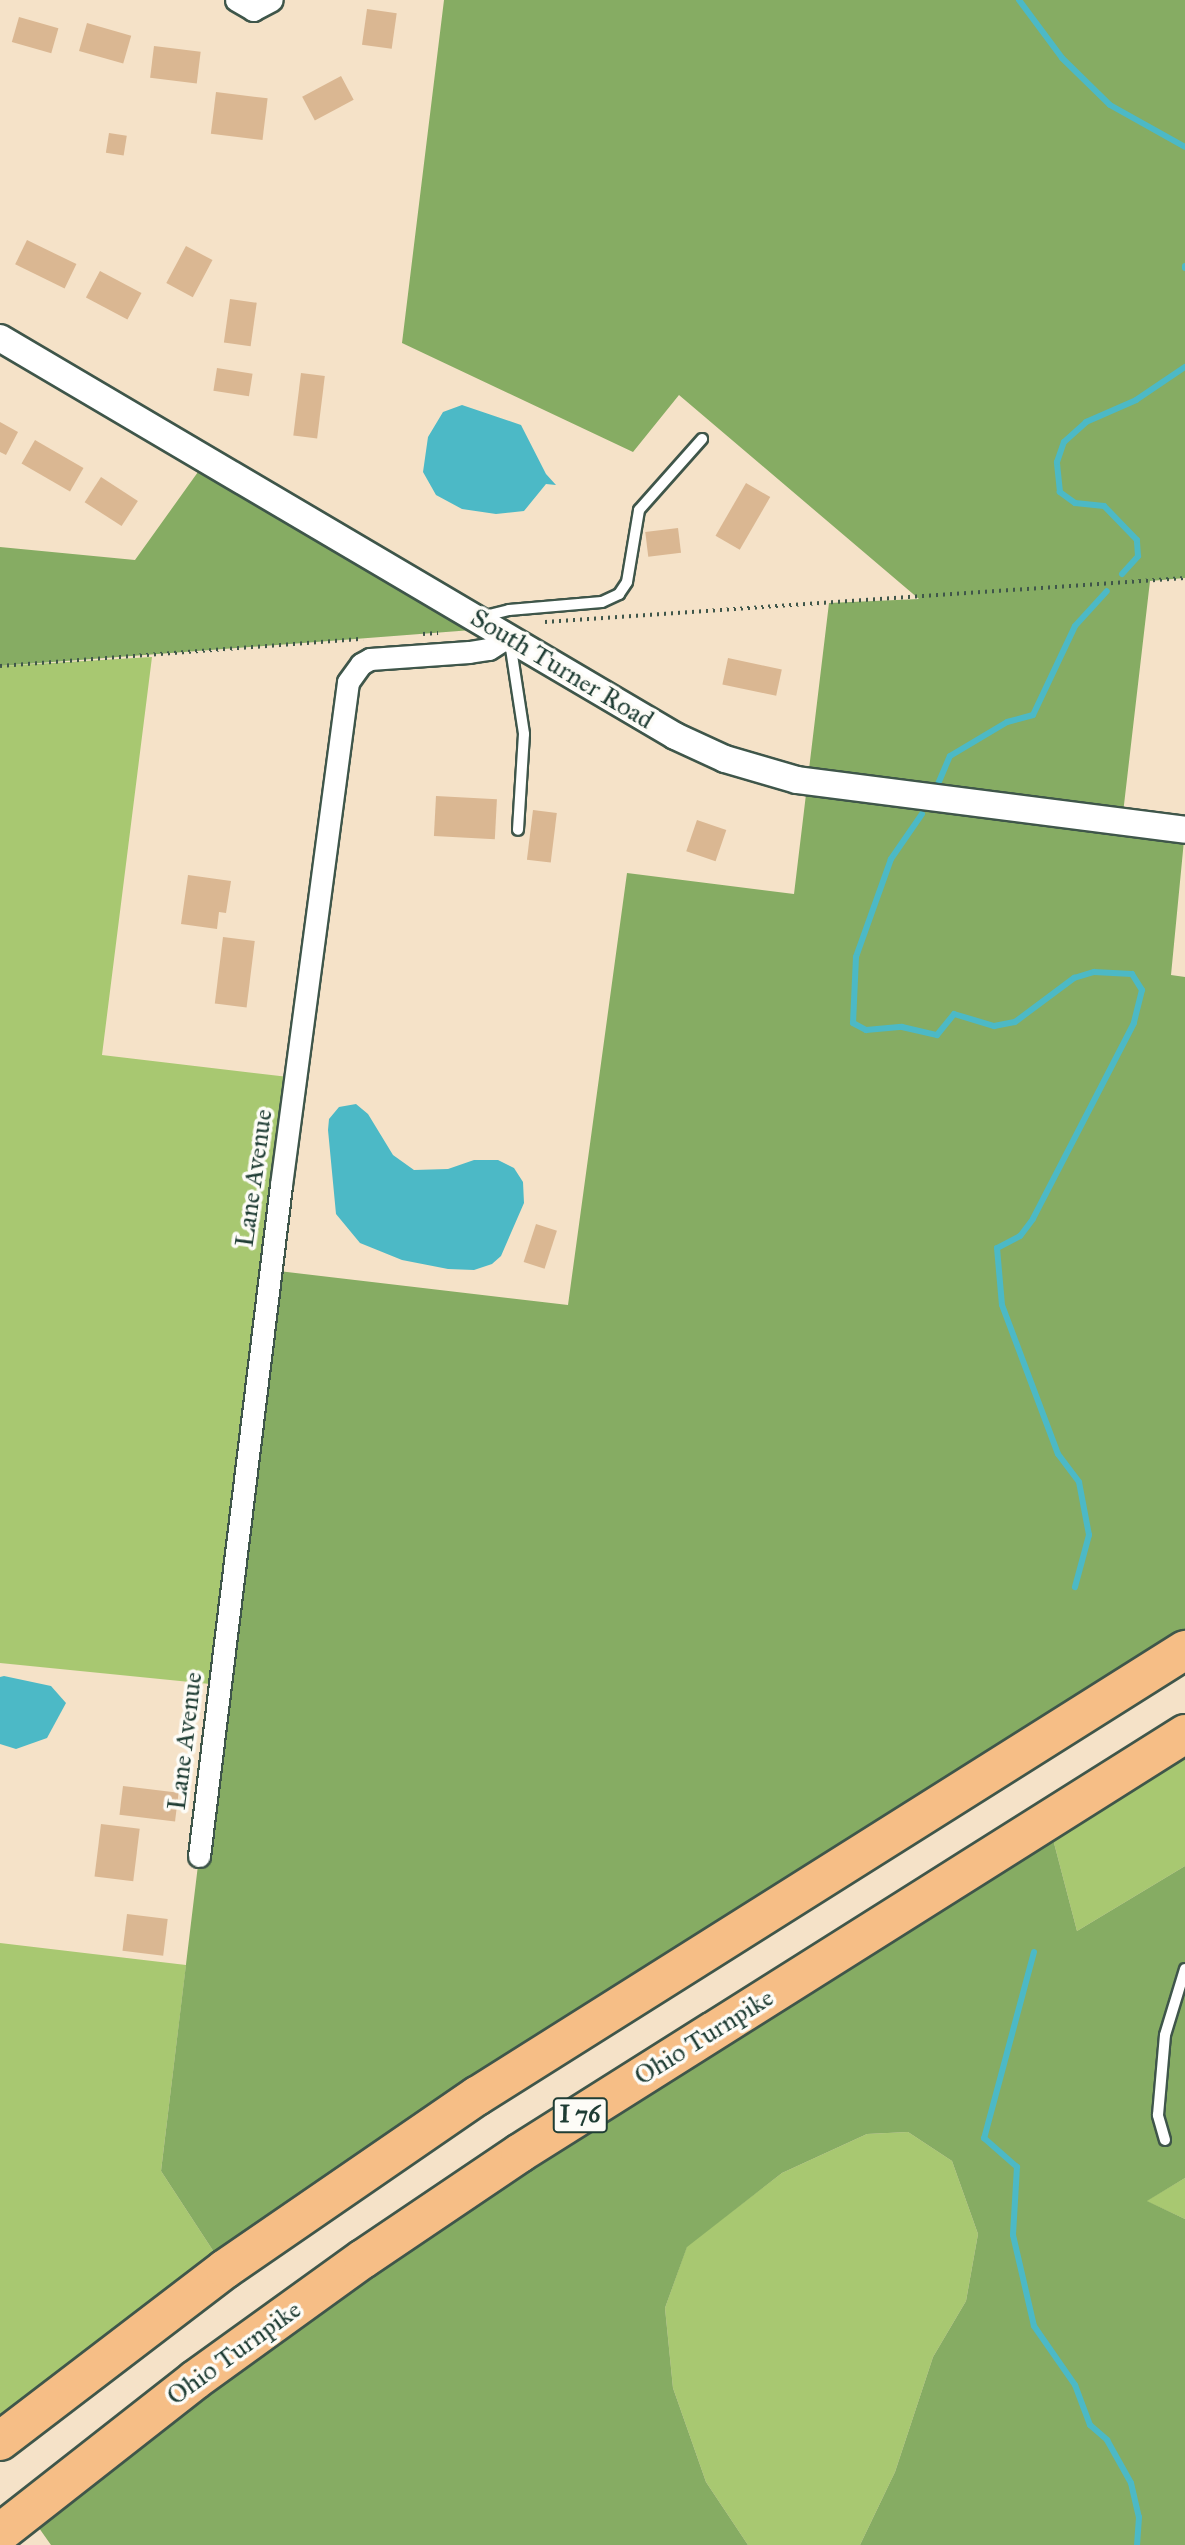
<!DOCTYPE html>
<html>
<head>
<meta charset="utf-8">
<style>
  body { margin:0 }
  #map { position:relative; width:1185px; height:2545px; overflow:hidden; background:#f5e2c8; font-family:"IM FELL Great Primer",serif }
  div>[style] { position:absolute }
  .green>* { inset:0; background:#a8c871 }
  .forest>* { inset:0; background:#86ac63 }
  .water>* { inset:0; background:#4cb9c6 }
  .stream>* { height:6px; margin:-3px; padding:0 3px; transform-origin:3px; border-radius:3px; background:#4cb9c6 }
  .building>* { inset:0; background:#dab792; transform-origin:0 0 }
  .path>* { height:3.5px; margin-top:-1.75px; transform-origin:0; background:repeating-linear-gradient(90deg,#3f564a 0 2px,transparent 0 7px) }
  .roads { filter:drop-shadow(2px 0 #3f564a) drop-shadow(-2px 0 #3f564a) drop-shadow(0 2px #3f564a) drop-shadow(0 -2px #3f564a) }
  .service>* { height:10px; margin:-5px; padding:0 5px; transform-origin:5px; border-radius:5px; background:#fff }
  .minor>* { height:21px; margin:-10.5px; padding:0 10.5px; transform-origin:10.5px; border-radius:10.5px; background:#fff }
  .tertiary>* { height:26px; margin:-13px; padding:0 13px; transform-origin:13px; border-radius:13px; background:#fff }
  .motorway>* { height:38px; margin:-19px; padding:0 19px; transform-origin:19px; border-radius:19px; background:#f6be86 }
  span { translate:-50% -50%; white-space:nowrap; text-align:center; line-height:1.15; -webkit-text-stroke:7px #fdfcf7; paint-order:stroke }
  .shield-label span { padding:2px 5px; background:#fdfcf7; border:2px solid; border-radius:5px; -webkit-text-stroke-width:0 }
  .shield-label { font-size:24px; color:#1f3d34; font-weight:700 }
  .street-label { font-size:26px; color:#1f3d34 }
</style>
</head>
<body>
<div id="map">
  <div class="green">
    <div style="clip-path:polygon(152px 657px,102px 1055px,297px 1078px,220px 1685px,0 1663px,0 666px)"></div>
    <div style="clip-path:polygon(1185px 1734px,1185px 1866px,1077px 1931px,1048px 1820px)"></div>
    <div style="clip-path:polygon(0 1943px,186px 1965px,161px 2171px,225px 2269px,0 2441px)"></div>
    <div style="clip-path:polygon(908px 2132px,952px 2161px,978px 2234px,966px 2301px,933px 2357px,895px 2472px,860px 2545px,748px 2545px,706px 2482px,673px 2388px,665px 2308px,687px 2246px,782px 2173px,867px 2134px)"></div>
    <div style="clip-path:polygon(1185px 2178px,1185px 2219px,1146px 2201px)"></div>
  </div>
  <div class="forest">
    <div style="clip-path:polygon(444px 0,1185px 0,1185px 578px,1150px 581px,1122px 822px,1185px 830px,1171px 975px,1185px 977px,1185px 1650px,225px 2269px,161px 2171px,270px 1270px,568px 1305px,627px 873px,794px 894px,829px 603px,919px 599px,679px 395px,633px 452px,402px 343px)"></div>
    <div style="clip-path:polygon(208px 458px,472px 630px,0 666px,0 547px,135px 560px)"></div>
    <div style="clip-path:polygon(1048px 1820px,1077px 1931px,1185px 1866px,1185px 2178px,1147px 2201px,1185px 2219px,1185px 2545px,860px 2545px,895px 2472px,933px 2357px,966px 2301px,978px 2234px,952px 2161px,908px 2132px,867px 2134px,782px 2173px,687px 2247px,665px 2308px,673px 2388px,706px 2482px,748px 2545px,51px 2545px,27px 2511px,195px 2380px)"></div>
  </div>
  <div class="water">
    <div style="clip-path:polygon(462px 405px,521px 425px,546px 474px,556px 485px,546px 484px,524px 511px,496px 514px,462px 509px,436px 495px,423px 472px,428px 437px,443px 412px)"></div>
    <div style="clip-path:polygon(356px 1104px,368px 1114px,393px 1155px,414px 1170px,448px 1169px,474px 1160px,498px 1160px,514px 1168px,523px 1182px,524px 1203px,501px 1256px,492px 1264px,474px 1270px,448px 1269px,402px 1260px,360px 1243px,336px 1214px,328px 1130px,329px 1119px,339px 1107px)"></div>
    <div style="clip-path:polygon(4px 1676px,51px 1686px,66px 1703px,47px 1738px,16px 1749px,0 1744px,0 1677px)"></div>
  </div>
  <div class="stream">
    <div style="left:1019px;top:0;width:72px;rotate:53.4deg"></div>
    <div style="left:1062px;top:58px;width:67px;rotate:44.4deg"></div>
    <div style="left:1110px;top:105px;width:86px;rotate:29.2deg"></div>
    <div style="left:1185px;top:266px;width:2px;rotate:90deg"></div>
    <div style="left:1122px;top:574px;width:24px;rotate:-48deg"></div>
    <div style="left:1138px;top:556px;width:16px;rotate:-94deg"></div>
    <div style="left:1137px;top:540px;width:47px;rotate:-134.1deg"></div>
    <div style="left:1104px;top:506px;width:29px;rotate:-174deg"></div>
    <div style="left:1075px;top:503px;width:19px;rotate:-144deg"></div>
    <div style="left:1060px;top:492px;width:30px;rotate:-96deg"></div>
    <div style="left:1057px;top:462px;width:21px;rotate:-71deg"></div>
    <div style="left:1064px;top:442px;width:30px;rotate:-42deg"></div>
    <div style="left:1086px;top:422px;width:55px;rotate:-23.7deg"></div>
    <div style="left:1136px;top:400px;width:59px;rotate:-34deg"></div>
    <div style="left:938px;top:784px;width:30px;rotate:-67deg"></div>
    <div style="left:950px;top:756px;width:66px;rotate:-30.8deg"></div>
    <div style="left:1007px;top:722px;width:27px;rotate:-15deg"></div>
    <div style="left:1033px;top:715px;width:98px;rotate:-64.7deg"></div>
    <div style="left:1075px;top:626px;width:47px;rotate:-47.6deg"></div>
    <div style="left:922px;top:814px;width:55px;rotate:124.6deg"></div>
    <div style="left:891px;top:859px;width:104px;rotate:109.7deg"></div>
    <div style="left:856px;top:957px;width:66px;rotate:92.6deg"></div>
    <div style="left:853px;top:1023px;width:15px;rotate:28deg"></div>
    <div style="left:866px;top:1030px;width:36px;rotate:-5deg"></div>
    <div style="left:902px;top:1027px;width:36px;rotate:13deg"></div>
    <div style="left:937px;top:1035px;width:27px;rotate:-51deg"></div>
    <div style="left:954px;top:1014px;width:42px;rotate:16.7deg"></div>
    <div style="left:994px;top:1026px;width:21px;rotate:-11deg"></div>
    <div style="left:1015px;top:1022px;width:74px;rotate:-36.7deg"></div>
    <div style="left:1074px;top:978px;width:21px;rotate:-17deg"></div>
    <div style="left:1094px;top:972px;width:38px;rotate:3deg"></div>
    <div style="left:1132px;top:974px;width:19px;rotate:58deg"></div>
    <div style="left:1142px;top:990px;width:34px;rotate:104deg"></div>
    <div style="left:1134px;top:1023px;width:220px;rotate:117.3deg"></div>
    <div style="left:1033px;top:1219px;width:21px;rotate:127deg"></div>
    <div style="left:1020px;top:1236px;width:26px;rotate:152deg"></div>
    <div style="left:997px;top:1248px;width:57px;rotate:85deg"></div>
    <div style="left:1002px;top:1305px;width:159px;rotate:69.4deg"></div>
    <div style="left:1058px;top:1454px;width:35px;rotate:53deg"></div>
    <div style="left:1079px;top:1482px;width:54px;rotate:79.3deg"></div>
    <div style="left:1089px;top:1535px;width:54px;rotate:105.1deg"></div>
    <div style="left:1034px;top:1952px;width:193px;rotate:105deg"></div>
    <div style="left:984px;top:2138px;width:44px;rotate:41.3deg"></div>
    <div style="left:1017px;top:2167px;width:68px;rotate:93.4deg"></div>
    <div style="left:1013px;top:2235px;width:93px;rotate:77deg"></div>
    <div style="left:1034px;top:2326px;width:72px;rotate:55.2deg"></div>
    <div style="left:1075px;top:2385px;width:43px;rotate:69.4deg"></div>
    <div style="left:1090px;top:2425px;width:23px;rotate:41deg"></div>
    <div style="left:1107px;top:2440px;width:49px;rotate:60.8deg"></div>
    <div style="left:1131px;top:2483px;width:35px;rotate:77deg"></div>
    <div style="left:1139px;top:2517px;width:28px;rotate:94deg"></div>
  </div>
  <div class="building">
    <div style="left:367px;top:9px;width:30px;height:36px;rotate:8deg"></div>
    <div style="left:19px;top:17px;width:41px;height:26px;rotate:16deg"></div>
    <div style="left:87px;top:23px;width:46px;height:29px;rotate:16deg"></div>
    <div style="left:154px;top:46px;width:47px;height:32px;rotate:7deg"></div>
    <div style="left:341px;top:76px;width:27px;height:44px;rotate:62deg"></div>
    <div style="left:216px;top:92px;width:52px;height:42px;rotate:7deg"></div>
    <div style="left:109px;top:133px;width:18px;height:20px;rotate:9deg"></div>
    <div style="left:27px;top:240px;width:55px;height:27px;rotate:26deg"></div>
    <div style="left:186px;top:246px;width:30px;height:42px;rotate:28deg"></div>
    <div style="left:100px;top:271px;width:47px;height:30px;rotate:28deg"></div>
    <div style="left:230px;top:299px;width:27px;height:44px;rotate:8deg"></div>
    <div style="left:217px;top:368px;width:36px;height:23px;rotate:9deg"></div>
    <div style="left:301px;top:373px;width:24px;height:63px;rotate:7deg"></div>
    <div style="clip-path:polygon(0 422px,18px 432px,6px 455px,0 452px)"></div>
    <div style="left:35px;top:440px;width:56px;height:27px;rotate:30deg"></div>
    <div style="left:101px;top:477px;width:44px;height:30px;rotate:33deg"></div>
    <div style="left:746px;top:483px;width:28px;height:61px;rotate:30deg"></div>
    <div style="left:678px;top:528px;width:25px;height:33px;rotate:83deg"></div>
    <div style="left:728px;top:658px;width:55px;height:27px;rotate:12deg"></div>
    <div style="left:436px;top:796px;width:61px;height:40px;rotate:3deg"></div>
    <div style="left:533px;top:810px;width:24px;height:50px;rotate:7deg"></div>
    <div style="left:697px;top:820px;width:31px;height:33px;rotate:19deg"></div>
    <div style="clip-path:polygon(188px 875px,231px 881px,226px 913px,219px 912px,217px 929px,181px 924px)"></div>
    <div style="left:223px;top:937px;width:32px;height:67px;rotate:7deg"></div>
    <div style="left:536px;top:1224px;width:22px;height:40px;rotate:18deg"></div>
    <div style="left:123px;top:1786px;width:56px;height:29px;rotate:7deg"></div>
    <div style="left:101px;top:1824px;width:39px;height:53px;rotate:7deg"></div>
    <div style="left:127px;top:1914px;width:41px;height:37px;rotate:7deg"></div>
  </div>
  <div class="path">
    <div style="left:545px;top:622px;width:642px;rotate:-3.93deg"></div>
    <div style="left:423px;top:634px;width:15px;rotate:-4deg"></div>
    <div style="left:0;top:666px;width:364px;rotate:-4.3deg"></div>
  </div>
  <div class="roads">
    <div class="service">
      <div style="left:481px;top:617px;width:29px;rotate:-14deg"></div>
      <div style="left:509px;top:610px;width:93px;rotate:-4.9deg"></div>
      <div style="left:602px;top:602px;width:19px;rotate:-25deg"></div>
      <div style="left:619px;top:594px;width:14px;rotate:-56deg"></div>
      <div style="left:627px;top:582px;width:73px;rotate:-80.5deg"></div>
      <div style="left:639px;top:510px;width:95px;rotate:-48.4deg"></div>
      <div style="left:510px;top:642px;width:93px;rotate:81.3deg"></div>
      <div style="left:524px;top:734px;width:96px;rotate:93.6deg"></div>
      <div style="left:1165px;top:2140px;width:26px;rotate:-106deg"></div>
      <div style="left:1158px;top:2115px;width:80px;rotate:-85deg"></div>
      <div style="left:1165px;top:2035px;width:69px;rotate:-73.1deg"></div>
    </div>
    <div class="minor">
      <div style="left:236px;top:0;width:20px;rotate:30deg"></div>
      <div style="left:253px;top:10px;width:21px;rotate:-28deg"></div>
      <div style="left:199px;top:1856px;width:676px;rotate:-83.03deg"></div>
      <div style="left:281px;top:1185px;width:507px;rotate:-82.41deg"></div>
      <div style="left:348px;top:682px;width:22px;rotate:-54deg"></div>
      <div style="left:361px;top:664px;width:10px;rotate:-29deg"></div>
      <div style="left:370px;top:659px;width:99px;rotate:-4deg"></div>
      <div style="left:469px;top:652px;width:20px;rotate:-9deg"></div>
      <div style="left:489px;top:649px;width:24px;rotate:-33deg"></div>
    </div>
    <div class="tertiary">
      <div style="left:0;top:338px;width:784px;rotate:30.52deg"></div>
      <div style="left:675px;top:736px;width:55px;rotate:24.7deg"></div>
      <div style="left:725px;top:759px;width:75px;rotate:16.3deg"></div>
      <div style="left:797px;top:780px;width:391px;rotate:7.3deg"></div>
    </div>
    <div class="motorway">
      <div style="left:0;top:2441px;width:283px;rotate:-37.4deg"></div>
      <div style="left:225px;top:2269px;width:306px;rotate:-34.5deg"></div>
      <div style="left:477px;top:2096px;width:837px;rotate:-32.21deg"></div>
      <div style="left:0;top:2533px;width:248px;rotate:-38.1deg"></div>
      <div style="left:195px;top:2380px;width:207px;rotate:-35.8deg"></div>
      <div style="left:363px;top:2259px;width:189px;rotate:-34deg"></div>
      <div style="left:520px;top:2153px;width:786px;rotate:-32.21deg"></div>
    </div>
  </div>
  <div class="shield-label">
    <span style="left:580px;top:2115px">I 76</span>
  </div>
  <div class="street-label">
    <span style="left:562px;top:669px;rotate:31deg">South Turner Road</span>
    <span style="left:254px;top:1178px;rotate:-82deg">Lane Avenue</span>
    <span style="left:185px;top:1741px;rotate:-83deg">Lane Avenue</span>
    <span style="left:704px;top:2037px;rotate:-32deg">Ohio Turnpike</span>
    <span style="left:234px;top:2353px;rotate:-36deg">Ohio Turnpike</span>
  </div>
</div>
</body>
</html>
